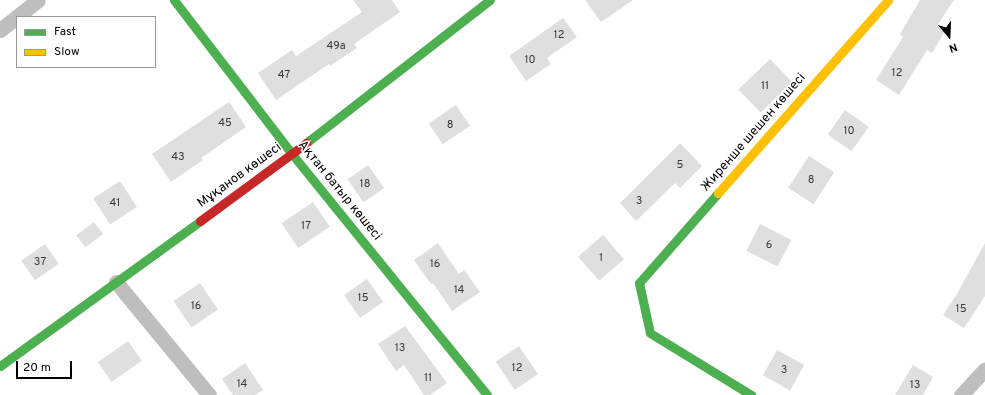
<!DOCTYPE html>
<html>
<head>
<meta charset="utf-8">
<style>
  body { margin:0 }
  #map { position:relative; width:985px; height:395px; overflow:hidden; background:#fff; font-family:Overpass,sans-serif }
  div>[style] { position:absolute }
  .building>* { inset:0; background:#dfdfdf; transform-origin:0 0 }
  .street>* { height:15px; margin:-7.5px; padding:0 7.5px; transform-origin:7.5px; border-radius:7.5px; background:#bebebe }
  .fast>* { height:9px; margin:-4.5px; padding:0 4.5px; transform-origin:4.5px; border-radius:4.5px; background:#4caf50 }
  .slow>* { height:9px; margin:-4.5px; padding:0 4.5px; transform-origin:4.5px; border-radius:4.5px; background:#ffc107 }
  .jam>* { height:9px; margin:-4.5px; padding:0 4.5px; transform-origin:4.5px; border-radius:4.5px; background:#c62828 }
  span { translate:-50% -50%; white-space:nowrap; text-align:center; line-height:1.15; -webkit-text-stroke:3px #fff; paint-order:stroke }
  .number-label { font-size:11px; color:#383838 }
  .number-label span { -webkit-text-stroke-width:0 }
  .street-label { font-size:13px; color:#000 }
  .legend { position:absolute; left:16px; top:16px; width:140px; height:52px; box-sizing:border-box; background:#fff; border:1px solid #999; margin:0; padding:5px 7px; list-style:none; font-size:12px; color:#000 }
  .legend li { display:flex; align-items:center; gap:8px; height:20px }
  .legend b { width:20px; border:1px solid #999 }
  .north { position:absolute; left:929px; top:16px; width:40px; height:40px; -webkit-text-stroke:3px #fff; paint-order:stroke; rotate:161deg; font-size:11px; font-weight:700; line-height:16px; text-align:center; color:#000 }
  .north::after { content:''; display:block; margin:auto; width:14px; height:18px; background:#000; clip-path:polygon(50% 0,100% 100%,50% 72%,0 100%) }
  .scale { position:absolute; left:16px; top:361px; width:56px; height:18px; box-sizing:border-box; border:2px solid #000; border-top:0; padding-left:5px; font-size:12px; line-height:14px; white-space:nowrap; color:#000; -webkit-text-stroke:3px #fff; paint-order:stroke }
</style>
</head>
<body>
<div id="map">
  <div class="building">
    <div style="clip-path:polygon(353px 0,392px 0,400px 12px,354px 44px,357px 48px,330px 66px,329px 64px,276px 100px,258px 73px,292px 50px,296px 56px,362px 12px)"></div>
    <div style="clip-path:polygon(585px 0,633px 0,601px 22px)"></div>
    <div style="clip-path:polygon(920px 0,954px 0,937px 26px,945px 31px,932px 53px,927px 50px,899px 95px,876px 80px,903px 37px,900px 34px)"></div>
    <div style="clip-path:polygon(563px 18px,577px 37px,547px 58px,551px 64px,526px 81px,509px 56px)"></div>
    <div style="left:770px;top:59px;width:32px;height:44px;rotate:46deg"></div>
    <div style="clip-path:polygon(229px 102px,246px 127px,201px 158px,203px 160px,171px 182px,152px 154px)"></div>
    <div style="left:456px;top:105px;width:25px;height:33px;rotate:56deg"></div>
    <div style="left:845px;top:110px;width:29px;height:30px;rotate:35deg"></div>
    <div style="clip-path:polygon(680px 143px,702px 166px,680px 188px,675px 183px,636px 221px,620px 203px)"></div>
    <div style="left:809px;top:156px;width:30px;height:38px;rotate:33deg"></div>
    <div style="left:368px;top:165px;width:28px;height:25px;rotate:55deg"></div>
    <div style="left:120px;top:181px;width:31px;height:32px;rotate:57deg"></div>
    <div style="left:313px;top:202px;width:30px;height:38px;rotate:56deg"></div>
    <div style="left:94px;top:222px;width:15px;height:22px;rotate:53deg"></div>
    <div style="left:760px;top:224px;width:35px;height:30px;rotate:27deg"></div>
    <div style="left:603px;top:235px;width:32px;height:33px;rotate:49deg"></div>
    <div style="clip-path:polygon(438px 243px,459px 274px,464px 270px,480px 292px,452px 311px,433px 283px,431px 284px,414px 260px)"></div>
    <div style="clip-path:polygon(985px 243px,985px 296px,964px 328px,943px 315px,957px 294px)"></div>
    <div style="left:45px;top:244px;width:24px;height:29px;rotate:55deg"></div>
    <div style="left:367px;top:279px;width:28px;height:28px;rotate:55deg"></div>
    <div style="left:200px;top:283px;width:32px;height:32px;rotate:56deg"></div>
    <div style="clip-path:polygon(405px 326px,447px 383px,430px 395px,424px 395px,404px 365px,396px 371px,378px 344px)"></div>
    <div style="left:128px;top:341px;width:24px;height:37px;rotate:55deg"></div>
    <div style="left:519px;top:346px;width:34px;height:28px;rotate:56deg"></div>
    <div style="left:777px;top:350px;width:31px;height:29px;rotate:29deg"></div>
    <div style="clip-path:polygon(245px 363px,263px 390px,255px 395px,233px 395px,222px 379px)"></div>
    <div style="clip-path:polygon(913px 365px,933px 377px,923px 395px,895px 395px)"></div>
  </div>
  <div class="street">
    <div style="left:0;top:30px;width:48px;rotate:-38.3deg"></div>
    <div style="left:116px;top:282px;width:146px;rotate:50.5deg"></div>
    <div style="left:961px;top:395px;width:35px;rotate:-47deg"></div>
  </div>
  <div class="fast">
    <div style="left:174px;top:0;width:194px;rotate:52.5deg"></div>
    <div style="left:292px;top:154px;width:310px;rotate:51deg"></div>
    <div style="left:306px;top:143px;width:233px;rotate:-37.9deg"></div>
    <div style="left:718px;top:193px;width:120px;rotate:131.3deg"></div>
    <div style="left:639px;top:283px;width:51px;rotate:77.6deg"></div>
    <div style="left:650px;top:333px;width:119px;rotate:31.5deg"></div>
    <div style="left:0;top:366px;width:247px;rotate:-35.9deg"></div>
  </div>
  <div class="slow">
    <div style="left:718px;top:193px;width:257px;rotate:-48.6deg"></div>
  </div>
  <div class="jam">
    <div style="left:200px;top:221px;width:132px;rotate:-36.3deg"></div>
  </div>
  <div class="number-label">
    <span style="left:559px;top:35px">12</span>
    <span style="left:336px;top:46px">49а</span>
    <span style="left:530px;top:60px">10</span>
    <span style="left:897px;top:73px">12</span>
    <span style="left:284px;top:75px">47</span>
    <span style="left:765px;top:86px">11</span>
    <span style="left:225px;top:123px">45</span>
    <span style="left:450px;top:125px">8</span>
    <span style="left:849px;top:131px">10</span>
    <span style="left:178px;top:157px">43</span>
    <span style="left:680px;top:165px">5</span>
    <span style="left:811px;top:180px">8</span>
    <span style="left:365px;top:184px">18</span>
    <span style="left:639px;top:201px">3</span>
    <span style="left:115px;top:203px">41</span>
    <span style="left:306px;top:226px">17</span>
    <span style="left:769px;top:245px">6</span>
    <span style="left:601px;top:258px">1</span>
    <span style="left:40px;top:262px">37</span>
    <span style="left:435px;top:264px">16</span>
    <span style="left:459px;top:290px">14</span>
    <span style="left:363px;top:298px">15</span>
    <span style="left:196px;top:306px">16</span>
    <span style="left:961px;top:309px">15</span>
    <span style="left:400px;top:348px">13</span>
    <span style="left:517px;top:368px">12</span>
    <span style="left:784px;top:370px">3</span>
    <span style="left:428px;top:378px">11</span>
    <span style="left:242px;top:384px">14</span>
    <span style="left:915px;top:385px">13</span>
  </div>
  <div class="street-label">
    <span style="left:754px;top:133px;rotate:-49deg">Жиренше шешен көшесі</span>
    <span style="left:240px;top:176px;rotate:-36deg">Мұқанов көшесі</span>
    <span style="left:339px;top:191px;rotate:51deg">Ақтан батыр көшесі</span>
  </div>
  <ul class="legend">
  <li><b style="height:5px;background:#4caf50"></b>Fast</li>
  <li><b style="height:5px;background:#ffc107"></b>Slow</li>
  </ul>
  <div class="north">N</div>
  <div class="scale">20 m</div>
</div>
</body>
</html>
